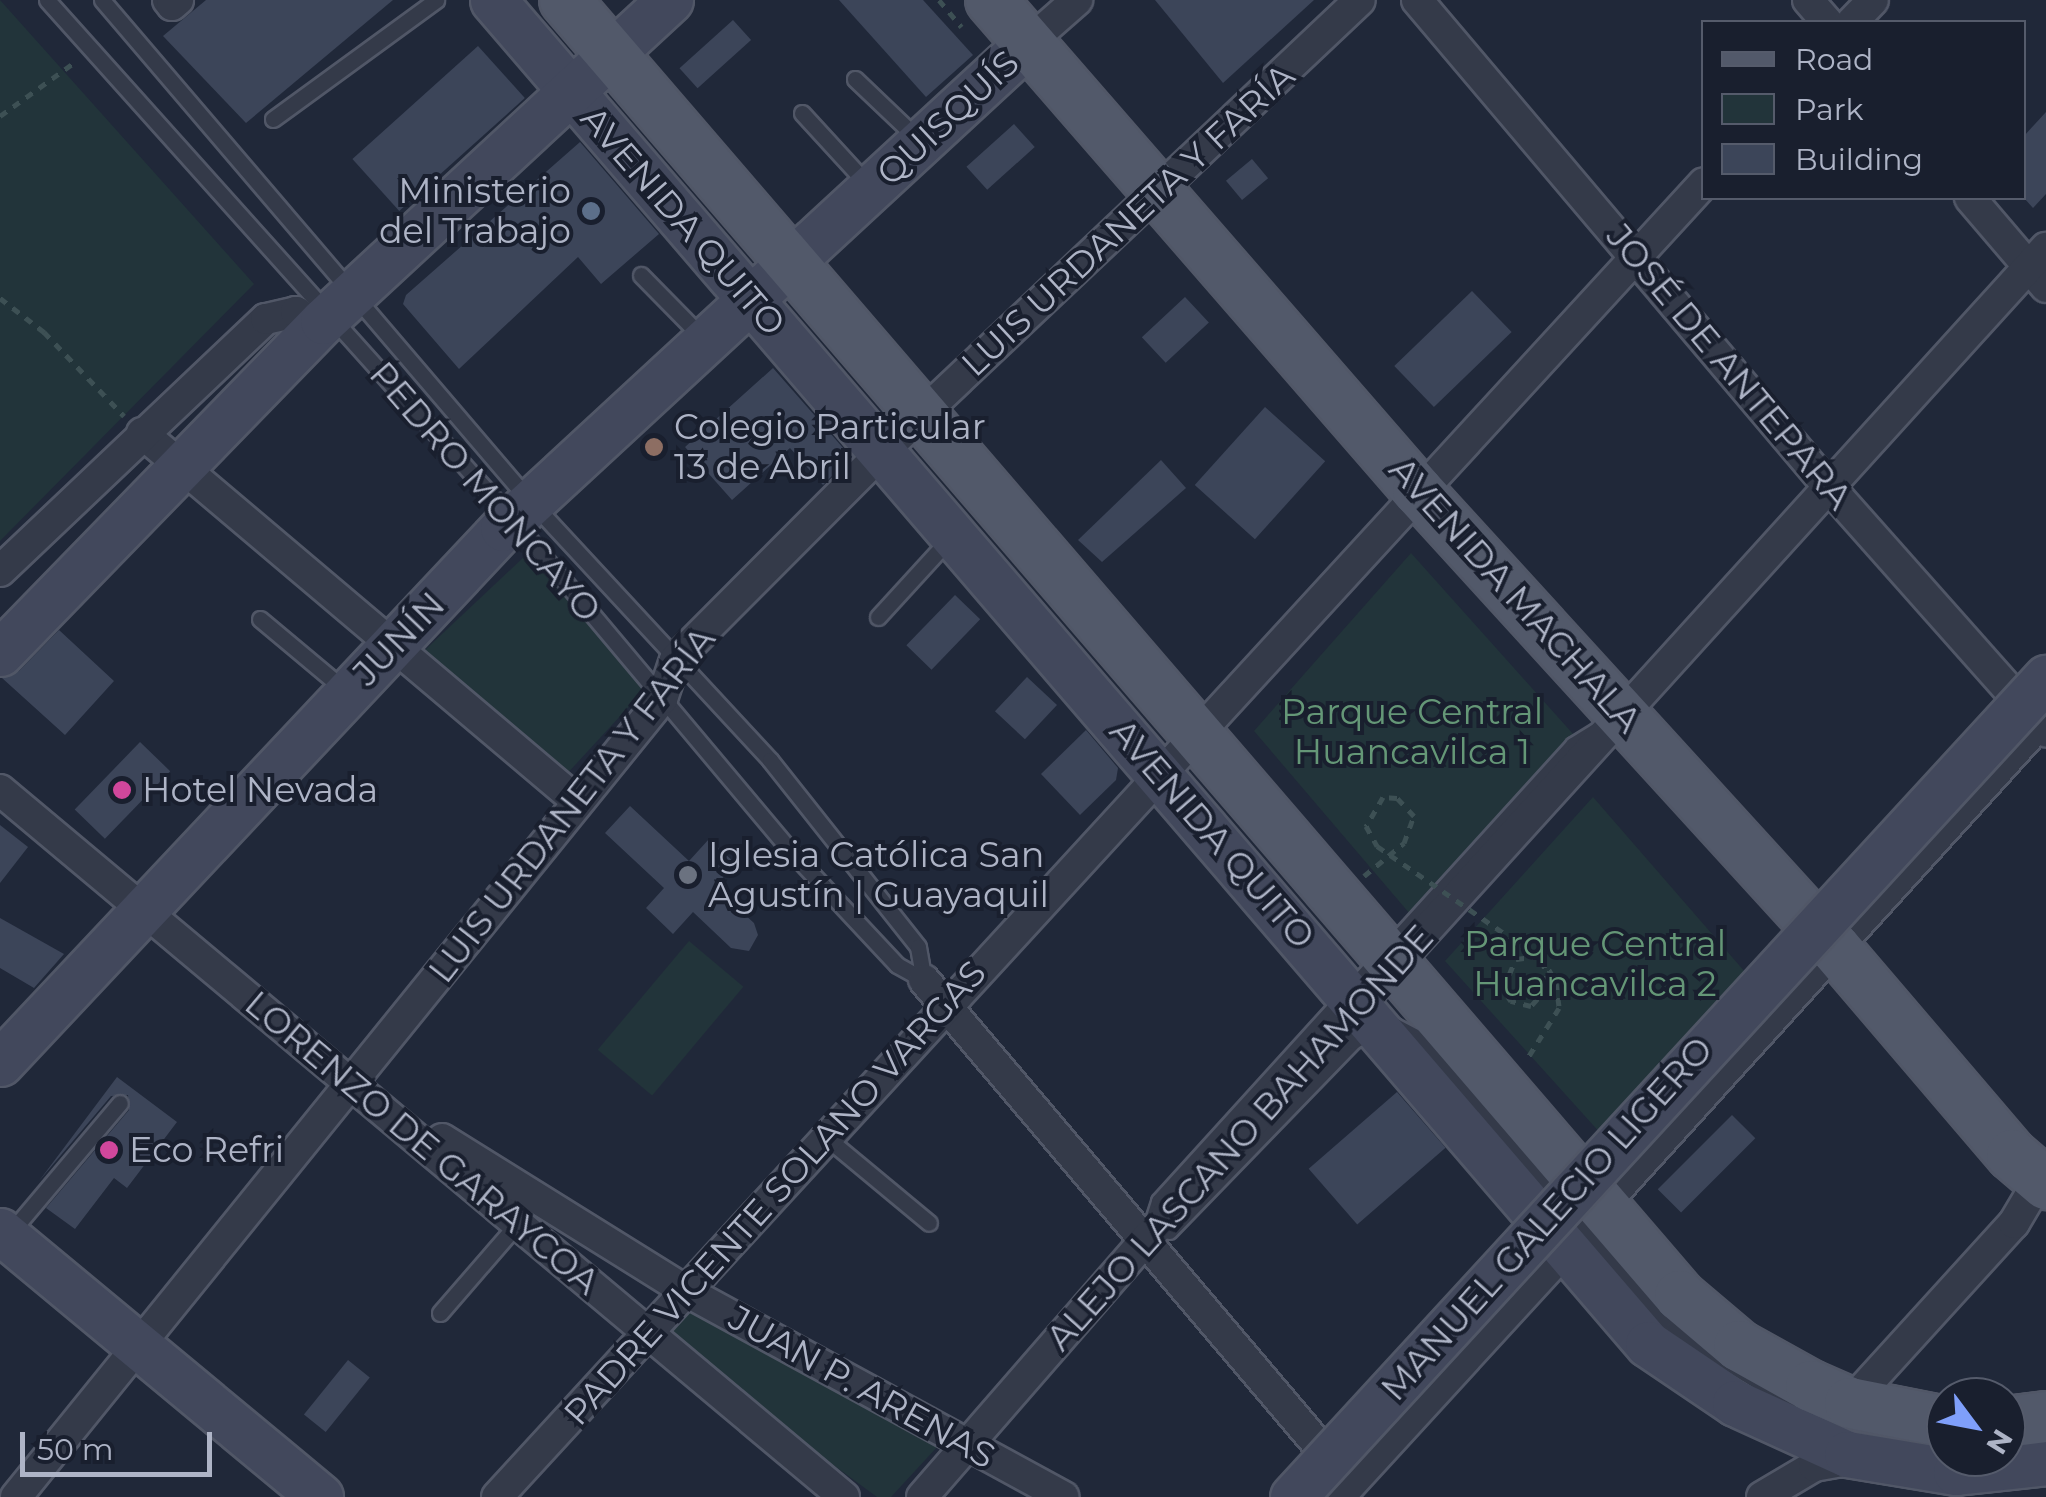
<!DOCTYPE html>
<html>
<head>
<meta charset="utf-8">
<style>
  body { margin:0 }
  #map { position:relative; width:2046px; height:1497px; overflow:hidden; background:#202839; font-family:Montserrat,sans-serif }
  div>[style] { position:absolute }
  .green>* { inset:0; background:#22343a; transform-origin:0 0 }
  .building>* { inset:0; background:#3c4559; transform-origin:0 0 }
  .path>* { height:5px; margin-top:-2.5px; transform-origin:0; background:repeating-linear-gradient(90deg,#3d5054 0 8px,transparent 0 16px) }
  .roads { filter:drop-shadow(2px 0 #515767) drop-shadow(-2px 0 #515767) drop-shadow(0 2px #515767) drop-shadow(0 -2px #515767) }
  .lane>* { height:15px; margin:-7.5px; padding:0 7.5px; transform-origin:7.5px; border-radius:7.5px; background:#343a49 }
  .street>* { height:30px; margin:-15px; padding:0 15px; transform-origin:15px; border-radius:15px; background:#343a49 }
  .secondary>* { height:45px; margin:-22.5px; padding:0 22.5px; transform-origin:22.5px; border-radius:22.5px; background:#42485c }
  .primary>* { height:50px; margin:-25px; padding:0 25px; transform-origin:25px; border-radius:25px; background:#52596a }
  .path-bridge>* { height:5px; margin-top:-2.5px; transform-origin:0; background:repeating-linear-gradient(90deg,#3d5054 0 8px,transparent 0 16px) }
  .bridges { filter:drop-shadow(2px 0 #515767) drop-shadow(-2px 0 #515767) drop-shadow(0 2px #515767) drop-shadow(0 -2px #515767) }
  .secondary-bridge>* { height:45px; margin:-22.5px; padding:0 22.5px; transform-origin:22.5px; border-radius:22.5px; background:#42485c }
  .dots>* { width:28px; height:28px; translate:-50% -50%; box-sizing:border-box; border:5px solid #191f2e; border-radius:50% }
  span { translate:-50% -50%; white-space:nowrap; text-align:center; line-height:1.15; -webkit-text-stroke:8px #191f2e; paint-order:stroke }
  .street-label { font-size:35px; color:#aeb4c6 }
  .poi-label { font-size:35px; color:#aeb4c6 }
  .right { translate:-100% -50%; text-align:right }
  .left { translate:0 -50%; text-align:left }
  .park-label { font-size:35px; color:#659777 }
  .legend { position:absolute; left:1701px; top:20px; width:325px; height:180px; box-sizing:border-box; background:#191f2e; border:2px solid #555b6b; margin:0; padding:12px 18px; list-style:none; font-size:30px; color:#aeb4c6 }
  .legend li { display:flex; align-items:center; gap:20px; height:50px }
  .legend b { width:50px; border:2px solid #555b6b }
  .north { position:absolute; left:1926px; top:1377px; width:100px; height:100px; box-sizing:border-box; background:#191f2e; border:2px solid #555b6b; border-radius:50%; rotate:122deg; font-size:28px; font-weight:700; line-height:40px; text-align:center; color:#aeb4c6 }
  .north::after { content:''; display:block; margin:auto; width:35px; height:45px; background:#7f9ffa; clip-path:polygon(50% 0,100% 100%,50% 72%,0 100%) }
  .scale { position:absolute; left:20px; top:1432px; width:192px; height:45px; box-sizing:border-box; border:5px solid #aeb4c6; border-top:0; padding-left:12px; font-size:30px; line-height:35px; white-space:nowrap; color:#aeb4c6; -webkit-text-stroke:8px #191f2e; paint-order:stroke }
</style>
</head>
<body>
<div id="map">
  <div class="green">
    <div style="clip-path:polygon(0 0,254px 284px,0 541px)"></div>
    <div style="clip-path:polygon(1411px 553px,1574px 735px,1410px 914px,1254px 731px)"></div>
    <div style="clip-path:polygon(527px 554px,647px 687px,564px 777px,425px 650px)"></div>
    <div style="clip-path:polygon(1593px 797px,1752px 980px,1602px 1135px,1445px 961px)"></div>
    <div style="left:689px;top:941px;width:71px;height:142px;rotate:40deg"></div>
    <div style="clip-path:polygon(690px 1307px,938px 1446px,891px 1497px,877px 1497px,664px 1341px)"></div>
  </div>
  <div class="building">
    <div style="clip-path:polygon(206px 0,393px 0,246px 123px,163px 36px)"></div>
    <div style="clip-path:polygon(839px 0,923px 0,973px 55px,926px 97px)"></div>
    <div style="clip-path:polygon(1155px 0,1314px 0,1223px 83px)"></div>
    <div style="left:733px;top:20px;width:27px;height:72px;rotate:48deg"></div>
    <div style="left:478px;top:46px;width:70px;height:169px;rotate:48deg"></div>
    <div style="clip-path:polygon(2046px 112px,2046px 194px,2033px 208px,2024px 198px,2024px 136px)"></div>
    <div style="left:1014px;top:124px;width:31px;height:64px;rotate:48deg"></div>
    <div style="clip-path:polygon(580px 142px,659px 234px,601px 284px,578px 257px,459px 369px,403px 304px,406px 295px)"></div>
    <div style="left:1252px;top:159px;width:25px;height:34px;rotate:50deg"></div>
    <div style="left:1472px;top:291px;width:57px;height:108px;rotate:46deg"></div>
    <div style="left:1185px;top:297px;width:35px;height:59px;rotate:47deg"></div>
    <div style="clip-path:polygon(773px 368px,851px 457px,823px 485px,790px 448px,732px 500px,685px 447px)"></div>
    <div style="left:1265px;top:407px;width:81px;height:105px;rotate:42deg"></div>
    <div style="clip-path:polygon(1161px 460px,1186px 488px,1102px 562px,1078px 540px)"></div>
    <div style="left:955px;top:595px;width:35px;height:70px;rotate:44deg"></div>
    <div style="clip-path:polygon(59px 630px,114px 681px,65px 735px,2px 678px,19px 671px)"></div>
    <div style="left:1027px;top:677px;width:41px;height:47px;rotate:43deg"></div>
    <div style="clip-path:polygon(1086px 730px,1118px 768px,1116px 780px,1080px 815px,1041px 774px)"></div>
    <div style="left:140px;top:742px;width:42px;height:94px;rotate:44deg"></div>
    <div style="clip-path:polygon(630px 806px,689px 861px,709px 839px,736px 864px,714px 887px,754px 923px,758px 935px,749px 951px,731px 948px,693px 912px,673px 934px,646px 908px,664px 888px,605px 833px)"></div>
    <div style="clip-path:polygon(0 825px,28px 847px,0 883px)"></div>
    <div style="clip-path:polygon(0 918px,64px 954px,34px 988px,0 968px)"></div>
    <div style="clip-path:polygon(117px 1077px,177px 1122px,127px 1188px,114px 1178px,75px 1229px,46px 1208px,129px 1110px,128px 1095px,111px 1096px,39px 1181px)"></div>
    <div style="left:1397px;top:1092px;width:74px;height:117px;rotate:49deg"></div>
    <div style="left:1732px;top:1115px;width:33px;height:105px;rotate:45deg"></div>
    <div style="left:348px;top:1360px;width:28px;height:70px;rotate:39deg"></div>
  </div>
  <div class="path">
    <div style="left:939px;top:0;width:35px;rotate:50deg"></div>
    <div style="left:0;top:116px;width:92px;rotate:-35.8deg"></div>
    <div style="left:0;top:298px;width:56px;rotate:37.7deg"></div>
    <div style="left:44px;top:332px;width:116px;rotate:46.4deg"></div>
    <div style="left:1364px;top:876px;width:52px;rotate:-39.5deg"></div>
    <div style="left:1516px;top:959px;width:25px;rotate:-7deg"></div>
    <div style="left:1541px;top:956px;width:30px;rotate:60deg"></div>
    <div style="left:1556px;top:982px;width:26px;rotate:83deg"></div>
    <div style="left:1559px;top:1008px;width:60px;rotate:122.1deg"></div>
  </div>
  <div class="roads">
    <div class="lane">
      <div style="left:47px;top:0;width:698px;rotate:48.13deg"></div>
      <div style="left:513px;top:520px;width:441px;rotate:50deg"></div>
      <div style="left:797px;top:858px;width:146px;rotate:46.9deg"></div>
      <div style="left:897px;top:965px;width:31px;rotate:29deg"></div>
      <div style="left:102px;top:0;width:645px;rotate:49.52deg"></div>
      <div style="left:521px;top:491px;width:367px;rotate:47.2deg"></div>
      <div style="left:770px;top:760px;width:238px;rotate:51.6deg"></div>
      <div style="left:918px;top:947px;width:34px;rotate:80deg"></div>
      <div style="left:855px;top:79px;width:86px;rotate:43.6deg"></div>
      <div style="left:802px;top:113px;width:99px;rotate:47.5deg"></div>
      <div style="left:273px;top:119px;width:202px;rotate:-36.1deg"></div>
      <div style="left:641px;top:275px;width:87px;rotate:45.5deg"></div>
      <div style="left:878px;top:617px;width:108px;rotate:-47.6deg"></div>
      <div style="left:260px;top:619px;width:111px;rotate:39.9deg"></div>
      <div style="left:828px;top:1139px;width:131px;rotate:39.7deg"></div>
      <div style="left:1153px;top:1220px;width:20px;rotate:-72deg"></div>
      <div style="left:1159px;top:1201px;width:616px;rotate:-47.76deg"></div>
      <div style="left:1573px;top:745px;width:26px;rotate:-32deg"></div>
      <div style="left:1169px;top:1231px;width:264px;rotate:-45.9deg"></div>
      <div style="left:1353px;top:1041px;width:28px;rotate:-30deg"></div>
      <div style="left:1377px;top:1027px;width:18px;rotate:-3deg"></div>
      <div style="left:1395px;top:1026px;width:27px;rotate:28deg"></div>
      <div style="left:1419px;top:1039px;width:386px;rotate:48.8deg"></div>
      <div style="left:1673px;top:1329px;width:137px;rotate:31.6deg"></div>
      <div style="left:10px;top:1233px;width:170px;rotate:-49.8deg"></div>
      <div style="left:440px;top:1313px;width:119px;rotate:-49.1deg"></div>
    </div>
    <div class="street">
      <div style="left:168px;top:0;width:6px;rotate:51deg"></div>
      <div style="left:172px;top:5px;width:8px;rotate:-40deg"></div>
      <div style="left:1417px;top:0;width:638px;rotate:49.77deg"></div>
      <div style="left:1829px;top:487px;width:327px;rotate:48.4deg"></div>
      <div style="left:1808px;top:0;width:29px;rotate:49deg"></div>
      <div style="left:1852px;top:22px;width:30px;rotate:-46deg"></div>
      <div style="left:1027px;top:44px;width:67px;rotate:-41.3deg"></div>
      <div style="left:1970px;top:198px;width:117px;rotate:49.5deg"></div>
      <div style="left:142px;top:433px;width:570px;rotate:40.23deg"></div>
      <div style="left:0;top:571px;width:366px;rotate:-43.5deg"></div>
      <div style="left:266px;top:319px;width:31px;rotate:-13deg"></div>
      <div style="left:296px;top:312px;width:26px;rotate:39deg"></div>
      <div style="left:0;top:790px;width:1101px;rotate:39.95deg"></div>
      <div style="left:924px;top:980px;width:603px;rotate:49.71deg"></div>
      <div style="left:442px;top:1139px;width:287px;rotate:31.9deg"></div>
      <div style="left:686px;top:1291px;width:430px;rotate:28.6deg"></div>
      <div style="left:1602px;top:1206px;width:660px;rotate:-47.76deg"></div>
      <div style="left:1850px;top:1403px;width:244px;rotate:-47.7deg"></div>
      <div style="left:2014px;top:1223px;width:51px;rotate:-59.4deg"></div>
      <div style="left:16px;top:1497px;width:1027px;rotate:-51.01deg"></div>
      <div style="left:662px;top:699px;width:41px;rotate:-71.6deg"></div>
      <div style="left:675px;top:660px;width:295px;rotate:-45.1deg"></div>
      <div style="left:883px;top:451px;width:656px;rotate:-43.4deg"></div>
      <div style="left:497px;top:1497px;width:1784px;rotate:-47.43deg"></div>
      <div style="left:922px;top:1497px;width:342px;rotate:-49deg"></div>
      <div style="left:1146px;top:1239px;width:1339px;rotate:-47.76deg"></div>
      <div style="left:1339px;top:1497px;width:336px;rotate:-47.5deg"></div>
      <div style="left:1762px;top:1497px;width:61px;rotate:-30.8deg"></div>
      <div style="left:1814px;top:1466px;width:46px;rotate:-10.1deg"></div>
    </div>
    <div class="secondary">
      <div style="left:493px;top:0;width:1772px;rotate:49.33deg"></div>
      <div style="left:1648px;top:1344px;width:105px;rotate:34.1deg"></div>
      <div style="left:1735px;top:1403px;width:123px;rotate:24.5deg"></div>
      <div style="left:1847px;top:1454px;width:110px;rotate:9.4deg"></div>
      <div style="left:1956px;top:1472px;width:91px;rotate:-6.3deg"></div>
      <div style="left:0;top:653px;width:463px;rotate:-45.8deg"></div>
      <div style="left:323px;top:321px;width:473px;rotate:-42.8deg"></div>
      <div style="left:0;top:1063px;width:734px;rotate:-46.77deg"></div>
      <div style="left:503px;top:528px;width:713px;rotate:-42.73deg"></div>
      <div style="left:0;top:1231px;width:416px;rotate:39.7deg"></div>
    </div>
    <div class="primary">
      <div style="left:565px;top:0;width:1710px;rotate:49.29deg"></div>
      <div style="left:1680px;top:1296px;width:77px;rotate:40.3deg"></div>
      <div style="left:1739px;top:1346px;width:82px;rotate:29.1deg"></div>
      <div style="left:1811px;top:1386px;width:43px;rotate:23.6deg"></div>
      <div style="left:1850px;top:1403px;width:98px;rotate:11.2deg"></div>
      <div style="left:991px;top:0;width:651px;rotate:48.99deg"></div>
      <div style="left:1418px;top:491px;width:619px;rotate:47.62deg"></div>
      <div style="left:1835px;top:948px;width:272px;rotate:49.5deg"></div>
      <div style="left:2012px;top:1155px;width:45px;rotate:40.5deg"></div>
      <div style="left:2006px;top:1422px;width:40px;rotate:-7.1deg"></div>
    </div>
  </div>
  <div class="path-bridge">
    <div style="left:1404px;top:843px;width:29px;rotate:-70deg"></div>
    <div style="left:1414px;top:816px;width:25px;rotate:-133deg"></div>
    <div style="left:1397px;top:798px;width:14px;rotate:-176deg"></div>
    <div style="left:1383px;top:797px;width:34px;rotate:120deg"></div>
    <div style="left:1366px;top:826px;width:23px;rotate:61deg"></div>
    <div style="left:1377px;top:846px;width:201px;rotate:34.5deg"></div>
    <div style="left:1543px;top:960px;width:27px;rotate:80deg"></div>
    <div style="left:1548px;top:987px;width:25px;rotate:132deg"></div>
    <div style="left:1531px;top:1006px;width:21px;rotate:-166deg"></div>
    <div style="left:1511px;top:1001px;width:14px;rotate:-124deg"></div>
    <div style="left:1503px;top:989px;width:33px;rotate:-67deg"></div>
  </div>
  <div class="bridges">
    <div class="secondary-bridge">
      <div style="left:1293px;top:1497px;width:1113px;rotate:-47.4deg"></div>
    </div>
  </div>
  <div class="dots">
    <div style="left:591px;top:211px;background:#5c6f8a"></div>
    <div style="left:654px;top:447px;background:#8d6e63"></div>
    <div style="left:122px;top:790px;background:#d1479c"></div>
    <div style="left:688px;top:875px;background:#6b7280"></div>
    <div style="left:109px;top:1150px;background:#d1479c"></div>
  </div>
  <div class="street-label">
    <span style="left:948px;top:118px;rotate:-43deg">QUISQUÍS</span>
    <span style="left:1128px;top:220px;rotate:-43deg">LUIS URDANETA Y FARÍA</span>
    <span style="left:683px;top:221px;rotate:49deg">AVENIDA QUITO</span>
    <span style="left:1729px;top:367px;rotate:50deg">JOSÉ DE ANTEPARA</span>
    <span style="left:485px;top:492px;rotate:49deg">PEDRO MONCAYO</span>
    <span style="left:1515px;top:595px;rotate:48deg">AVENIDA MACHALA</span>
    <span style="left:399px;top:639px;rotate:-46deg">JUNÍN</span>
    <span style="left:572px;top:805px;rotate:-52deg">LUIS URDANETA Y FARÍA</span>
    <span style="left:1212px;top:834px;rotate:49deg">AVENIDA QUITO</span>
    <span style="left:1240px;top:1138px;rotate:-48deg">ALEJO LASCANO BAHAMONDE</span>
    <span style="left:422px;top:1143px;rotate:40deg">LORENZO DE GARAYCOA</span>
    <span style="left:775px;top:1193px;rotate:-48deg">PADRE VICENTE SOLANO VARGAS</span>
    <span style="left:1547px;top:1219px;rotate:-48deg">MANUEL GALECIO LIGERO</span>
    <span style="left:862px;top:1387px;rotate:29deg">JUAN P. ARENAS</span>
  </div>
  <div class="poi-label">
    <span class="right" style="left:571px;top:211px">Ministerio<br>del Trabajo</span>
    <span class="left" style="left:674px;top:447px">Colegio Particular<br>13 de Abril</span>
    <span class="left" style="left:142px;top:790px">Hotel Nevada</span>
    <span class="left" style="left:708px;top:875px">Iglesia Católica San<br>Agustín | Guayaquil</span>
    <span class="left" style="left:129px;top:1150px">Eco Refri</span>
  </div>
  <div class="park-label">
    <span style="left:1412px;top:732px">Parque Central<br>Huancavilca 1</span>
    <span style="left:1595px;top:964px">Parque Central<br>Huancavilca 2</span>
  </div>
  <ul class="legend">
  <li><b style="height:12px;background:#52596a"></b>Road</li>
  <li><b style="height:28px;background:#22343a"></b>Park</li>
  <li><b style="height:28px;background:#3c4559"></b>Building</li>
  </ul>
  <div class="north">N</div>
  <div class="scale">50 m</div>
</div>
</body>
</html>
